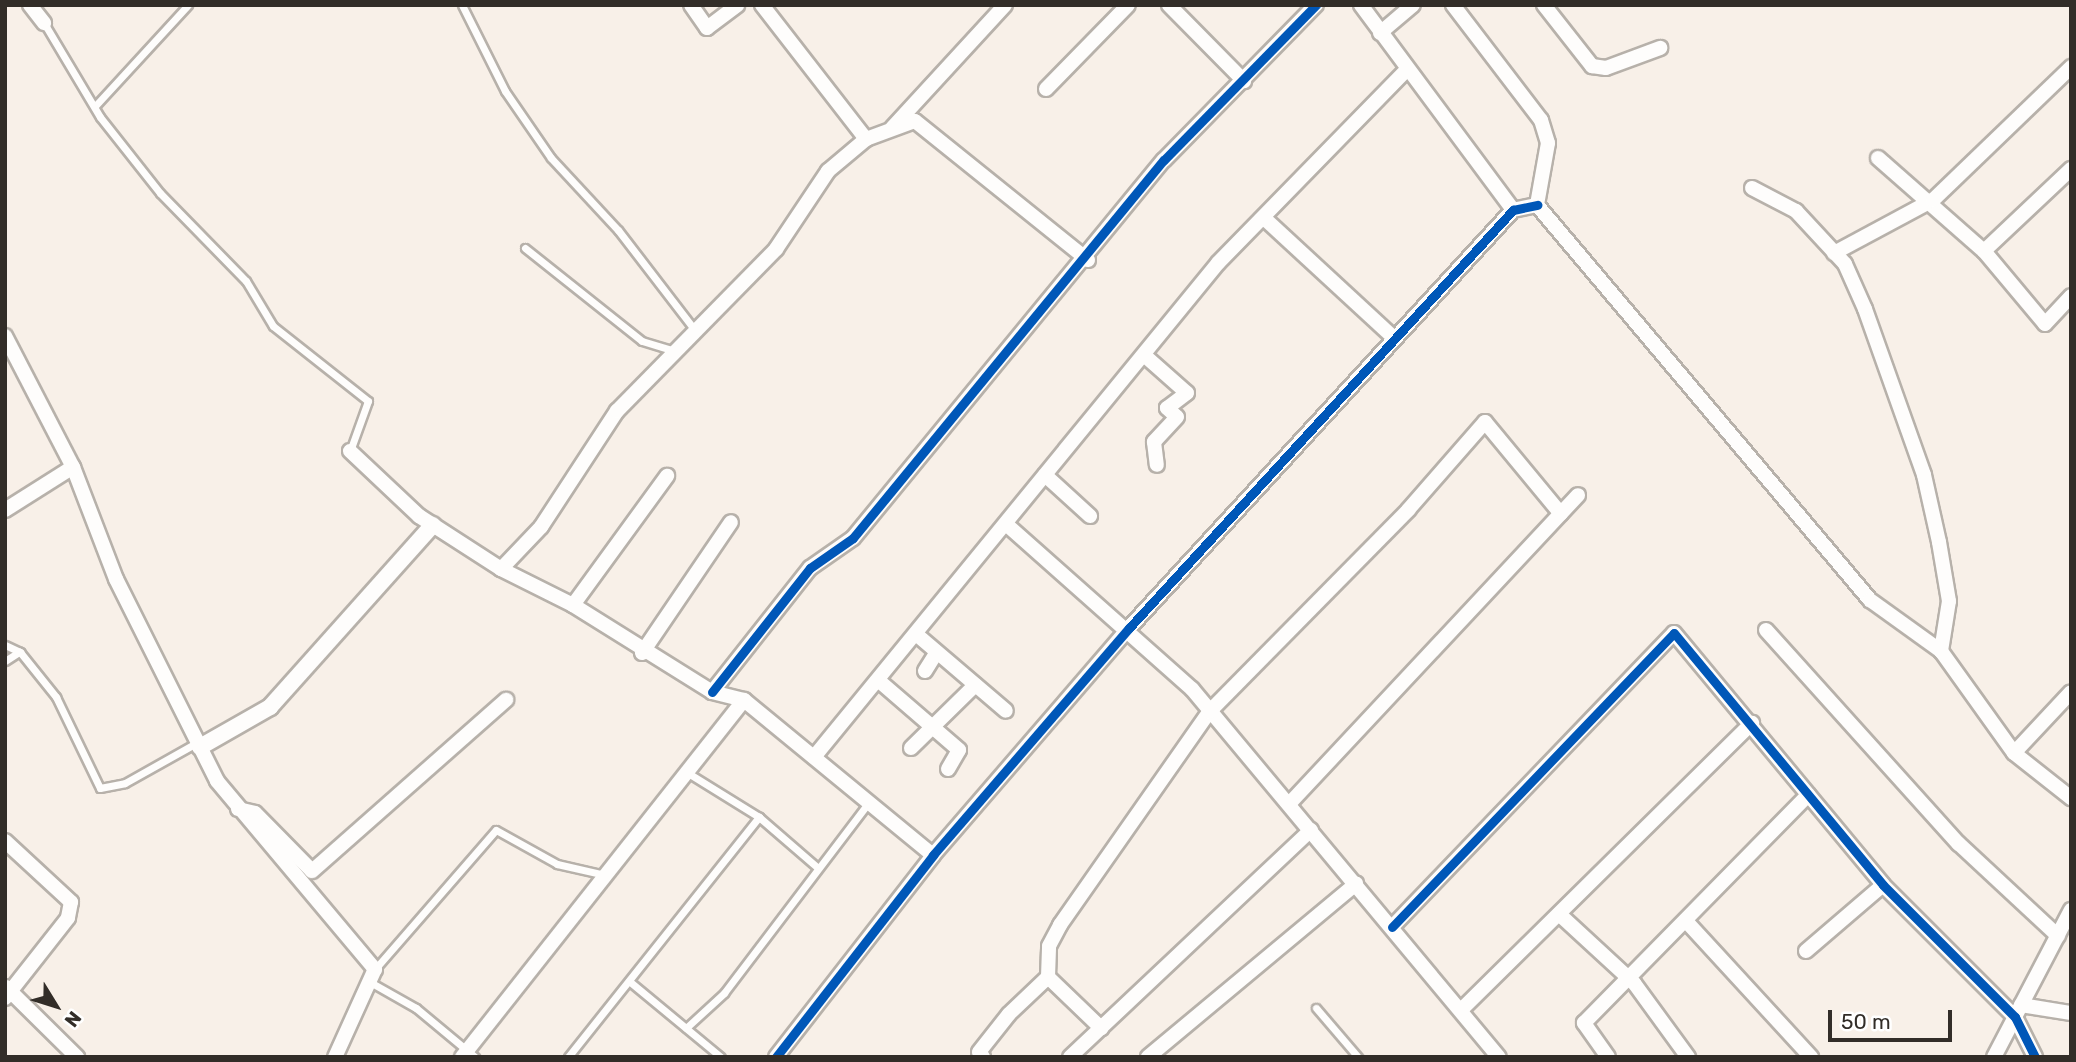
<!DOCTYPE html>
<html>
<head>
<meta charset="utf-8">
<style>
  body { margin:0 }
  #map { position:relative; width:2076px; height:1062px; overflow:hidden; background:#f8f0e8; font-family:Rubik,sans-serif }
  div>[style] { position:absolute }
  .roads { filter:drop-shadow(2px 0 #b7b1aa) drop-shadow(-2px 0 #b7b1aa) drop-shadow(0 2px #b7b1aa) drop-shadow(0 -2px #b7b1aa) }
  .service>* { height:7px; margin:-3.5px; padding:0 3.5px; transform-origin:3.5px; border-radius:3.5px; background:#fefdfc }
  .minor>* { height:14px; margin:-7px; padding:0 7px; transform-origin:7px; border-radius:7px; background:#fefdfc }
  .tertiary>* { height:16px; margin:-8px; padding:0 8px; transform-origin:8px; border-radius:8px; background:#fefdfc }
  .cycleway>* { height:9px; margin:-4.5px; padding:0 4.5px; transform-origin:4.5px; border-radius:4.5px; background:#0057b8 }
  span { translate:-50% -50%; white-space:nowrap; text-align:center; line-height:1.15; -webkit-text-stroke:5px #fff; paint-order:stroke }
  .frame { position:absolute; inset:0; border:7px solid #322d28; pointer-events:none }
  .north { position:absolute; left:21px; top:971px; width:70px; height:70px; -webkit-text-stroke:5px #fff; paint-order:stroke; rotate:128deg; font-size:19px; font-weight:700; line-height:28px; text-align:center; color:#322d28 }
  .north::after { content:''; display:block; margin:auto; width:24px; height:32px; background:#322d28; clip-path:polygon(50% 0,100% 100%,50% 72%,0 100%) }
  .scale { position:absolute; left:1828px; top:1010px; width:124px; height:32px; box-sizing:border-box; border:4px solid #322d28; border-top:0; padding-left:9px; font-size:21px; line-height:24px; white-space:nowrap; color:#322d28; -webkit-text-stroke:5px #fff; paint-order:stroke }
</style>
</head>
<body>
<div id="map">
  <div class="roads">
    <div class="service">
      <div style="left:462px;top:5px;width:96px;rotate:63.4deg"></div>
      <div style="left:505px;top:91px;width:81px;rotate:55.5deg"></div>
      <div style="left:551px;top:158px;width:98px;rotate:47.1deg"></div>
      <div style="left:618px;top:230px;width:125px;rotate:52.5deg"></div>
      <div style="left:44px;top:23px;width:109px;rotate:59.2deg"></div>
      <div style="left:100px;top:117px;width:97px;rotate:51.7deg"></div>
      <div style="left:160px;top:193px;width:123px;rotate:45.7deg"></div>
      <div style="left:246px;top:281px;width:52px;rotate:59deg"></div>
      <div style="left:273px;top:326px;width:121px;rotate:38.3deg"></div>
      <div style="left:368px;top:401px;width:53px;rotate:109.8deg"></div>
      <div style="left:96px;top:105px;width:136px;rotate:-47.4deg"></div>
      <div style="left:525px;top:248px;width:149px;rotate:38.5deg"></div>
      <div style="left:642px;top:341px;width:34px;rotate:17deg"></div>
      <div style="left:5px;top:645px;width:17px;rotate:25deg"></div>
      <div style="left:20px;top:652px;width:58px;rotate:51.3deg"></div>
      <div style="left:56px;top:697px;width:101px;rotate:64.2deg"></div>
      <div style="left:100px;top:788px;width:25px;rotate:-11deg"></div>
      <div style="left:125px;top:783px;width:84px;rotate:-29.3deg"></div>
      <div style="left:5px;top:661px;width:17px;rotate:-33deg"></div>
      <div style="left:688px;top:773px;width:84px;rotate:31.8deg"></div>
      <div style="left:759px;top:817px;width:77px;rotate:40.8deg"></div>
      <div style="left:375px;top:969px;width:184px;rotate:-49deg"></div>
      <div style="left:496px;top:830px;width:70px;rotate:29.1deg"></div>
      <div style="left:557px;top:864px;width:49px;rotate:12.9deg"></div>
      <div style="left:629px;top:981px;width:119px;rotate:39.6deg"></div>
      <div style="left:370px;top:982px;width:53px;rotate:29.5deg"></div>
      <div style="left:416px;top:1008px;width:77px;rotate:39.7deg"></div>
      <div style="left:1316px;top:1008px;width:65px;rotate:49.4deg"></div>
      <div style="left:686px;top:1028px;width:52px;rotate:-42.6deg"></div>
      <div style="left:724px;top:993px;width:240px;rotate:-52.8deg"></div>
      <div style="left:568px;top:1057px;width:307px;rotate:-51.5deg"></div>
    </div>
    <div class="minor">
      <div style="left:30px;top:5px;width:23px;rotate:52deg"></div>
      <div style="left:691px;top:5px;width:28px;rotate:55deg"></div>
      <div style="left:707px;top:28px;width:38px;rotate:-37deg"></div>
      <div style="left:762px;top:5px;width:170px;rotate:52.2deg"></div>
      <div style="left:1169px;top:5px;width:107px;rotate:45.4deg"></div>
      <div style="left:1361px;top:5px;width:255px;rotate:53.4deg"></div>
      <div style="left:1453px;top:5px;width:145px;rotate:52.6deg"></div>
      <div style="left:1541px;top:120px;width:24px;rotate:73deg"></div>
      <div style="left:1548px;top:143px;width:63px;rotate:100.1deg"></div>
      <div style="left:1544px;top:5px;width:78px;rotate:51.8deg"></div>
      <div style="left:1592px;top:66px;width:14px;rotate:8deg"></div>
      <div style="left:1606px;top:68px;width:58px;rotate:-20.3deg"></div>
      <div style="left:1380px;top:33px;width:43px;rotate:-40.3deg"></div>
      <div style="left:1046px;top:89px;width:117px;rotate:-45.7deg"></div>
      <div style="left:892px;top:128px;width:167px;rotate:-47.4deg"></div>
      <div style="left:1878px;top:158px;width:141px;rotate:41.3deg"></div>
      <div style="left:1984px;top:251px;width:95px;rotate:50.1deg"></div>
      <div style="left:2045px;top:324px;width:38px;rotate:-47deg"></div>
      <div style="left:1752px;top:188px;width:50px;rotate:27.6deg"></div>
      <div style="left:1796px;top:211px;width:72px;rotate:47.2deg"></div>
      <div style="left:1845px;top:264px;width:49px;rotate:66deg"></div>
      <div style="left:1865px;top:309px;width:176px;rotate:70.4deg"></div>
      <div style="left:1924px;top:475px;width:69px;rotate:77.4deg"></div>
      <div style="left:1939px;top:542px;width:60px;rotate:80.4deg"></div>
      <div style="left:1949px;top:601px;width:51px;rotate:99.1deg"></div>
      <div style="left:1537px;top:205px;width:517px;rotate:49.87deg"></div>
      <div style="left:1870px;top:600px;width:87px;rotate:35.7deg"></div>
      <div style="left:1941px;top:651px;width:125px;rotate:54.4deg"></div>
      <div style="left:2014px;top:753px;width:73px;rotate:38.3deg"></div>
      <div style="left:1264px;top:218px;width:176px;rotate:42.7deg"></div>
      <div style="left:1984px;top:251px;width:120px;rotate:-43.3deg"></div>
      <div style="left:1834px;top:253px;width:112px;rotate:-28.2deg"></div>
      <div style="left:1933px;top:200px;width:192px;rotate:-43.9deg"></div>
      <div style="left:5px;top:336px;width:148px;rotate:62.6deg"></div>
      <div style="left:73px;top:467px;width:120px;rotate:69deg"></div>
      <div style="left:116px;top:579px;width:226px;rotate:63.4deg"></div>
      <div style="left:217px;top:781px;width:246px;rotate:50deg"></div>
      <div style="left:375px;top:969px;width:97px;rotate:114.4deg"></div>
      <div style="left:1144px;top:355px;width:57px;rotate:41.5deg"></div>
      <div style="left:1187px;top:393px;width:25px;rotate:143deg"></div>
      <div style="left:1167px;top:408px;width:13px;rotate:42deg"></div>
      <div style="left:1177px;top:417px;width:34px;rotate:133deg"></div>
      <div style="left:1154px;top:442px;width:23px;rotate:83deg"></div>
      <div style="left:350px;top:451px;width:95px;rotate:43.3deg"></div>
      <div style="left:419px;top:516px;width:98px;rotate:32.9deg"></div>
      <div style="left:501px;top:569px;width:80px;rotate:26.6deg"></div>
      <div style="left:573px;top:605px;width:164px;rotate:32deg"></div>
      <div style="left:712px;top:692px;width:33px;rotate:14deg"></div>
      <div style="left:744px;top:700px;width:244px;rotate:39.4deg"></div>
      <div style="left:1045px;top:475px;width:61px;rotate:42.3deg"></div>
      <div style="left:5px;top:510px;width:80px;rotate:-32.3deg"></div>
      <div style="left:1006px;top:524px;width:249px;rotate:41.6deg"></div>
      <div style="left:1192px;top:689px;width:479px;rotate:50.2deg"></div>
      <div style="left:501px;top:569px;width:58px;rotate:-46.4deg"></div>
      <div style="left:541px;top:527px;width:139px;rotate:-56.8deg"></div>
      <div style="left:617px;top:411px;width:227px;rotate:-45.5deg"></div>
      <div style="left:776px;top:249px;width:94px;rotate:-56.3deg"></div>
      <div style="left:828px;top:171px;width:50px;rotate:-40.1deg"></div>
      <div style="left:866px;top:139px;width:52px;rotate:-20.2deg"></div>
      <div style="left:915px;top:121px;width:222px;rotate:38.8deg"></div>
      <div style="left:573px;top:605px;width:160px;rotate:-53.9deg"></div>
      <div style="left:1766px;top:630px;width:288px;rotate:48deg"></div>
      <div style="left:1959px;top:844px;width:135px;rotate:42.9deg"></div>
      <div style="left:916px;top:634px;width:118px;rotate:40.5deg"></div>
      <div style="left:642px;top:653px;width:158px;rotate:-55.8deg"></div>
      <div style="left:925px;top:671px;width:22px;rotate:-58deg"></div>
      <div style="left:878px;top:680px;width:107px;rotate:40.8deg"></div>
      <div style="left:959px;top:750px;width:22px;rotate:120deg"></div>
      <div style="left:712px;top:692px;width:158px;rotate:-51.7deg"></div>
      <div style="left:810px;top:568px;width:52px;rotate:-34.9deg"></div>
      <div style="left:853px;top:538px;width:489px;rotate:-50.6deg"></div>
      <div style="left:1164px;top:160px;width:217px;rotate:-45.6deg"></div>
      <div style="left:911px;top:748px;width:90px;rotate:-44.5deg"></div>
      <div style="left:2014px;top:753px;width:83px;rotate:-46.9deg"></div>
      <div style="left:814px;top:757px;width:638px;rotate:-50.72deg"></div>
      <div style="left:1218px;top:263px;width:271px;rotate:-45.7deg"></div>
      <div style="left:1289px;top:804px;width:423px;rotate:-46.9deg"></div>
      <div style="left:238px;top:809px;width:17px;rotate:13deg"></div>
      <div style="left:255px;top:813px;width:81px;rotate:45.5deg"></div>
      <div style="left:312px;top:871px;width:259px;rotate:-41.4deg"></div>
      <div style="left:5px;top:841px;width:90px;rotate:42.7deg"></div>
      <div style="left:71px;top:902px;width:16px;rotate:101deg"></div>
      <div style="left:68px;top:918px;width:102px;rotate:128.2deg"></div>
      <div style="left:1559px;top:914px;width:102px;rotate:42.6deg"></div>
      <div style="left:1634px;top:983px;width:92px;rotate:53.9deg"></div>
      <div style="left:1686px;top:921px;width:185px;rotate:47.4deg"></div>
      <div style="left:1392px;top:927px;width:407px;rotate:-46.2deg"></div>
      <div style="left:1674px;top:633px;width:327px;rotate:50.3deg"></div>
      <div style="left:1883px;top:885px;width:187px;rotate:45deg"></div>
      <div style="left:2015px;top:1017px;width:45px;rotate:63.4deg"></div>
      <div style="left:1806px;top:951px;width:101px;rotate:-40.6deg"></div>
      <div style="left:1048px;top:977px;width:74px;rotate:43.9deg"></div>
      <div style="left:6px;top:987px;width:100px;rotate:44.6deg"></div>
      <div style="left:2021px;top:1005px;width:51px;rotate:9.1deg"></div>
      <div style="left:1461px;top:1010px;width:409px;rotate:-44.6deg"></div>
      <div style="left:462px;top:1057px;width:455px;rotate:-51.7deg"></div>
      <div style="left:776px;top:1057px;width:256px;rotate:-52.1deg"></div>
      <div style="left:933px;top:855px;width:300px;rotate:-49.2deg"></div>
      <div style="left:1129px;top:628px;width:568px;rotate:-47.43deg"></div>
      <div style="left:1513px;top:210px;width:25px;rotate:-12deg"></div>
      <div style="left:983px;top:1057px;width:6px;rotate:-129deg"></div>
      <div style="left:979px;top:1052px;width:48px;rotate:-51.7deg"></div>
      <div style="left:1009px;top:1014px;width:54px;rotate:-43.5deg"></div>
      <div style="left:1048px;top:977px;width:31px;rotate:-88deg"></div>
      <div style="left:1049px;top:946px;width:24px;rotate:-62deg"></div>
      <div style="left:1060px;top:925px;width:260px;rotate:-55deg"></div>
      <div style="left:1209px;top:712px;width:284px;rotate:-45.4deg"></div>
      <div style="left:1408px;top:510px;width:117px;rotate:-48.8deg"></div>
      <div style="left:1485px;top:422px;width:119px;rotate:50.4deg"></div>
      <div style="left:1070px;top:1057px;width:331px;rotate:-43.3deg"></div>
      <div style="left:1148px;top:1057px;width:271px;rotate:-39.8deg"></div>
      <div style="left:1608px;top:1057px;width:42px;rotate:-125.2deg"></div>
      <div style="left:1584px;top:1023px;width:320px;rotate:-45.5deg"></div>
      <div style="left:1994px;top:1057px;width:166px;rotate:-62.4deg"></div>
    </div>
    <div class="tertiary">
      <div style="left:200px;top:747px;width:81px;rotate:-29.7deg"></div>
      <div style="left:270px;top:707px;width:244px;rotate:-48.2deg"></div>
    </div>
  </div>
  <div class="cycleway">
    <div style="left:712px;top:692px;width:158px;rotate:-51.7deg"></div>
    <div style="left:810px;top:568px;width:52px;rotate:-34.9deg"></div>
    <div style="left:853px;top:538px;width:489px;rotate:-50.6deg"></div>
    <div style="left:1164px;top:160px;width:217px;rotate:-45.6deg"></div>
    <div style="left:1392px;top:927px;width:407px;rotate:-46.2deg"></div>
    <div style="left:1674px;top:633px;width:327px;rotate:50.3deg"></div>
    <div style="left:1883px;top:885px;width:187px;rotate:45deg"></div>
    <div style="left:2015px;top:1017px;width:45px;rotate:63.4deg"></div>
    <div style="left:776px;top:1057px;width:256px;rotate:-52.1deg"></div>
    <div style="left:933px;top:855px;width:300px;rotate:-49.2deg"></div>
    <div style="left:1129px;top:628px;width:568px;rotate:-47.43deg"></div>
    <div style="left:1513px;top:210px;width:25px;rotate:-12deg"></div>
  </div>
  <div class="frame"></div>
  <div class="north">N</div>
  <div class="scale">50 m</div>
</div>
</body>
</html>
